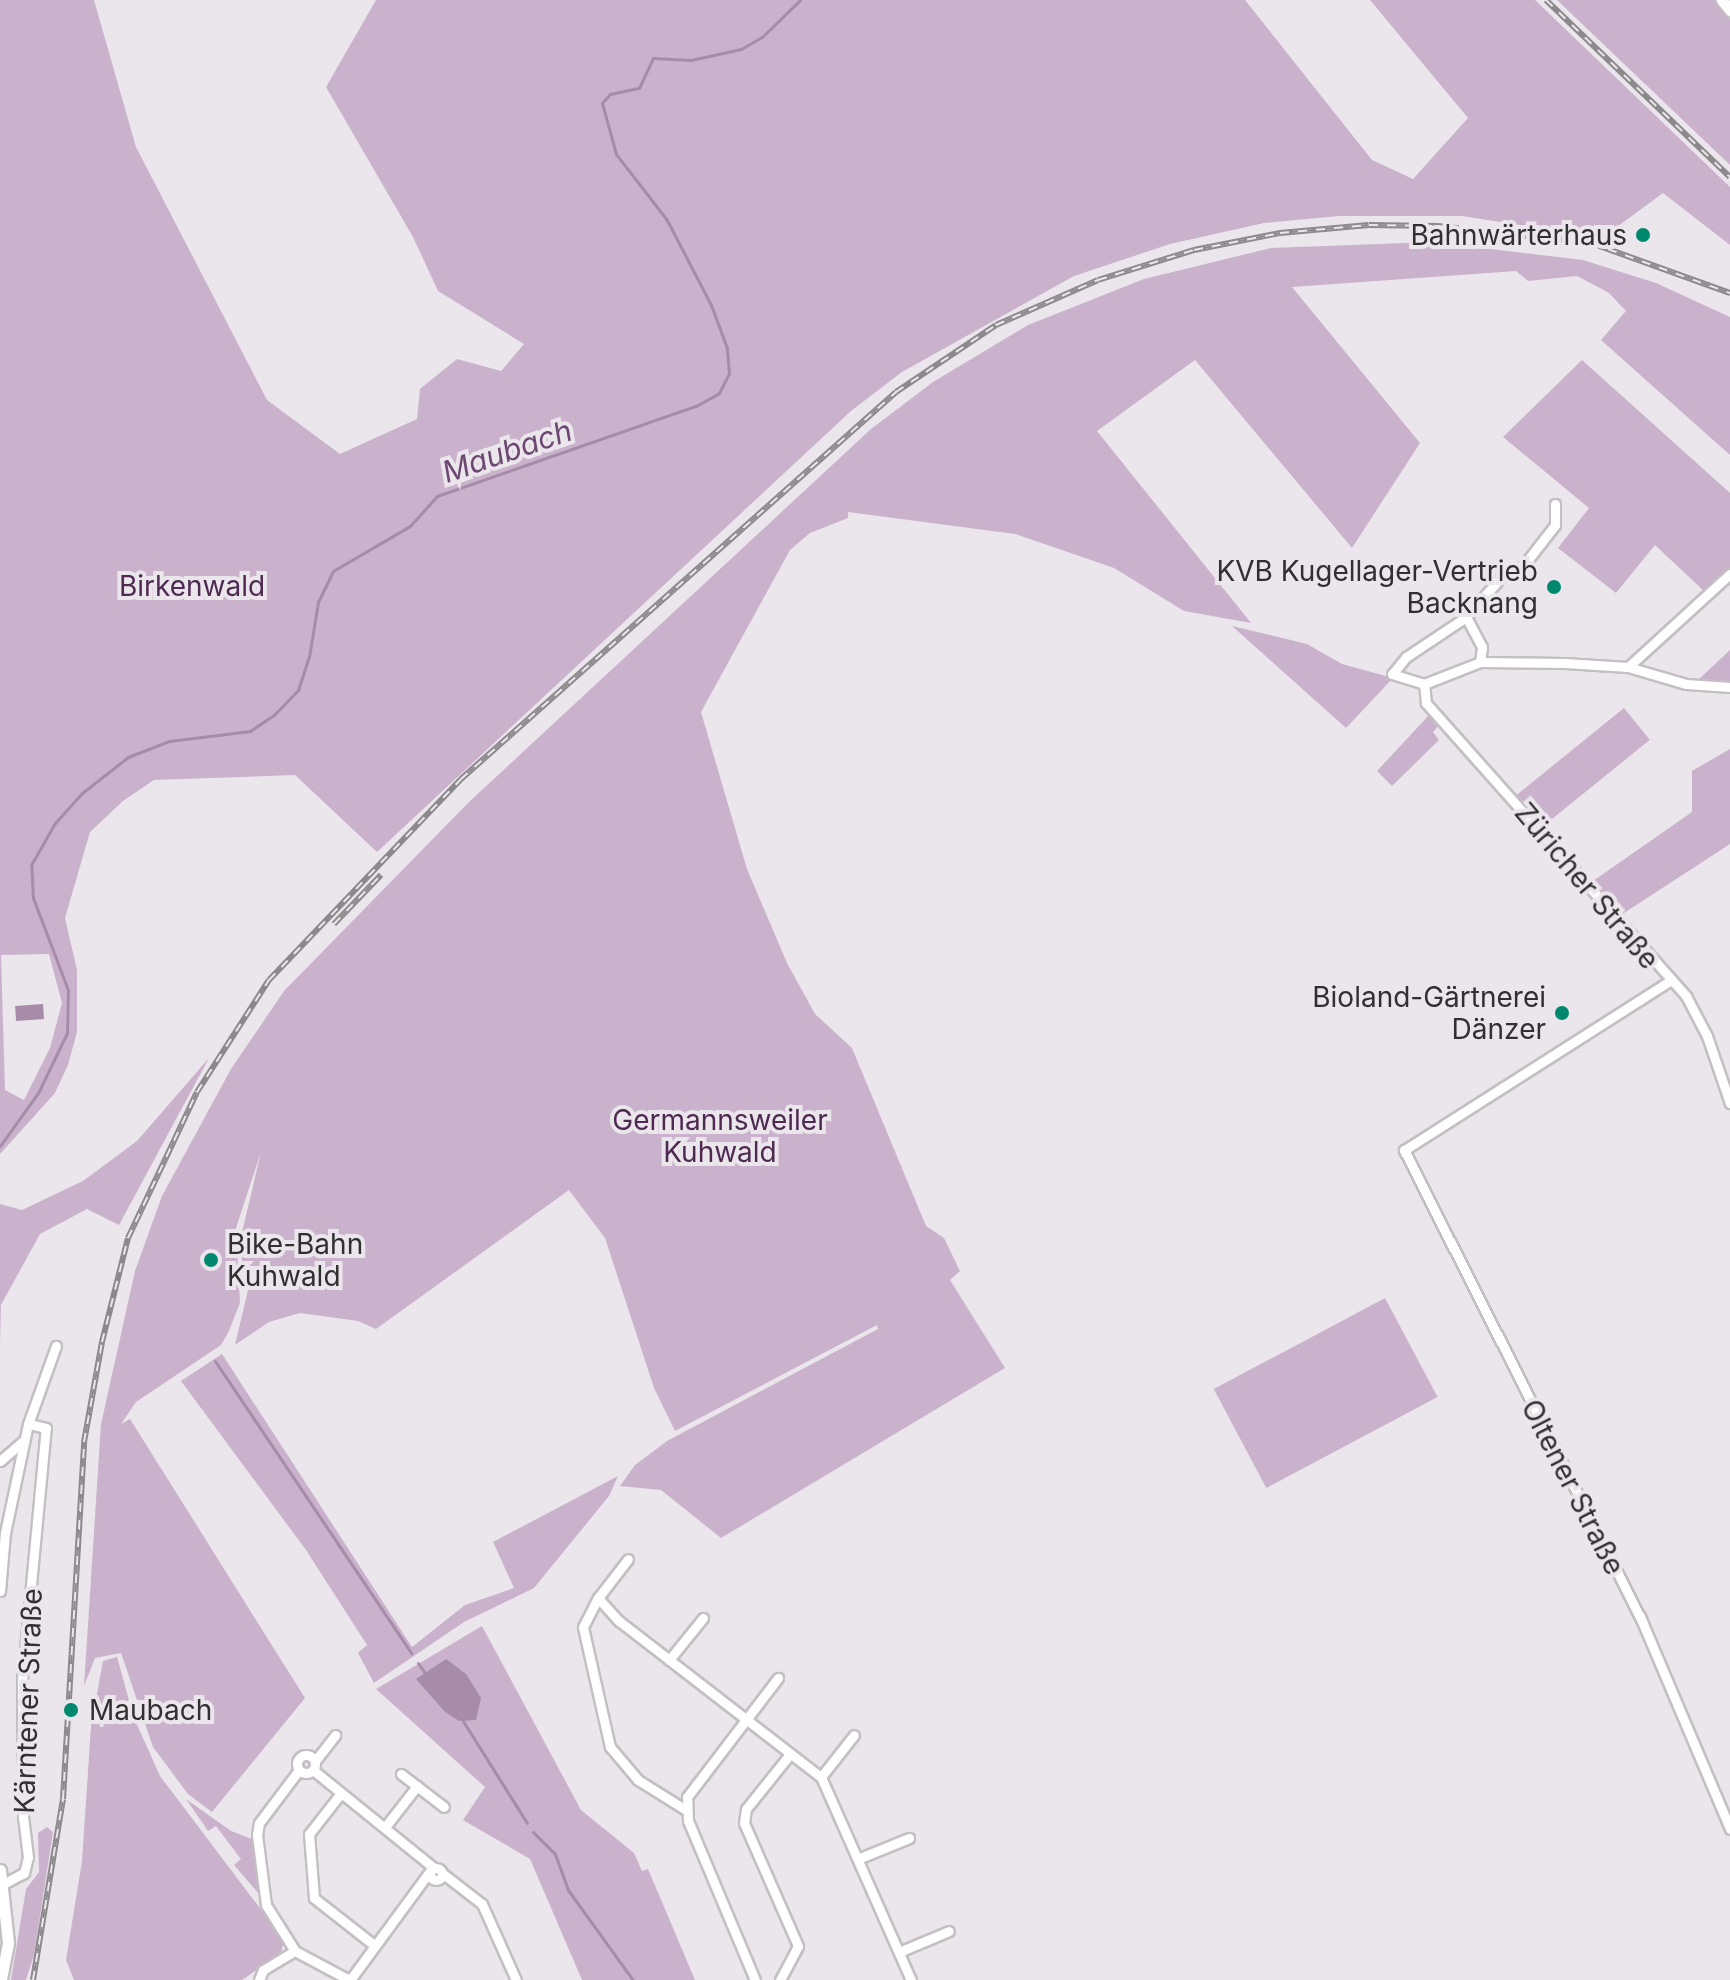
<!DOCTYPE html>
<html>
<head>
<meta charset="utf-8">
<style>
  body { margin:0 }
  #map { position:relative; width:1730px; height:1980px; overflow:hidden; background:#ebe6eb; font-family:Inter,sans-serif }
  div>[style] { position:absolute }
  .green>* { inset:0; background:#cab2cd; transform-origin:0 0 }
  .water>* { inset:0; background:#a68ca9; transform-origin:0 0 }
  .stream>* { height:3px; margin:-1.5px; padding:0 1.5px; transform-origin:1.5px; border-radius:1.5px; background:#a68ca9 }
  .roads { filter:drop-shadow(2px 0 #c3bfc3) drop-shadow(-2px 0 #c3bfc3) drop-shadow(0 2px #c3bfc3) drop-shadow(0 -2px #c3bfc3) }
  .minor>* { height:9px; margin:-4.5px; padding:0 4.5px; transform-origin:4.5px; border-radius:4.5px; background:#fff }
  .minor>.ring { margin:-4.5px; padding:0; box-sizing:content-box; background:none; border:9px solid #fff; border-radius:50% }
  .tertiary>* { height:11px; margin:-5.5px; padding:0 5.5px; transform-origin:5.5px; border-radius:5.5px; background:#fff }
  .rail>* { height:6px; margin-top:-3px; transform-origin:0; background:repeating-linear-gradient(90deg,#ebe6eb 0 9px,#8c898c 0 18px); box-sizing:border-box; border-block:2px solid #8c898c }
  .dots>* { width:22px; height:22px; translate:-50% -50%; box-sizing:border-box; border:4px solid #ebe6eb; border-radius:50% }
  span { translate:-50% -50%; white-space:nowrap; text-align:center; line-height:1.15; -webkit-text-stroke:8px #ebe6eb; paint-order:stroke }
  .poi-label { font-size:28px; color:#312f31 }
  .right { translate:-100% -50%; text-align:right }
  .left { translate:0 -50%; text-align:left }
  .park-label { font-size:28px; color:#4e2a52 }
  .street-label { font-size:28px; color:#312f31 }
  .water-label { font-size:30px; color:#6d4872; font-style:italic }
</style>
</head>
<body>
<div id="map">
  <div class="green">
    <div style="clip-path:polygon(evenodd,0 0,94px 0,136px 147px,267px 400px,340px 454px,417px 419px,420px 389px,457px 359px,501px 371px,524px 344px,438px 291px,413px 237px,326px 87px,376px 0,1245px 0,1372px 160px,1413px 179px,1468px 118px,1370px 0,1535px 0,1730px 187px,1730px 245px,1663px 193px,1602px 238px,1462px 216px,1339px 216px,1264px 223px,1170px 244px,1074px 276px,902px 372px,851px 411px,377px 852px,295px 775px,154px 780px,123px 801px,90px 832px,65px 918px,77px 970px,77px 1032px,68px 1065px,55px 1093px,0 1154px,0 0,49px 954px,62px 1003px,50px 1048px,24px 1100px,5px 1090px,1px 955px,49px 954px)"></div>
    <div style="clip-path:polygon(1557px 0,1715px 0,1730px 19px,1730px 165px)"></div>
    <div style="clip-path:polygon(1432px 242px,1583px 260px,1656px 283px,1730px 317px,1730px 455px,1601px 340px,1626px 311px,1609px 293px,1577px 276px,1528px 281px,1516px 271px,1292px 287px,1420px 443px,1352px 548px,1195px 360px,1097px 431px,1251px 623px,1184px 611px,1114px 568px,1015px 534px,848px 512px,848px 518px,810px 533px,790px 550px,701px 712px,747px 869px,787px 963px,815px 1014px,852px 1048px,926px 1226px,944px 1238px,960px 1271px,950px 1280px,1005px 1368px,721px 1538px,661px 1490px,620px 1486px,635px 1465px,667px 1441px,878px 1329px,877px 1325px,675px 1431px,654px 1388px,605px 1238px,569px 1190px,376px 1329px,358px 1321px,300px 1313px,269px 1322px,235px 1345px,248px 1290px,239px 1245px,261px 1152px,236px 1228px,240px 1303px,228px 1333px,221px 1345px,136px 1402px,121px 1424px,130px 1419px,305px 1698px,212px 1812px,188px 1794px,153px 1747px,121px 1653px,95px 1658px,84px 1686px,101px 1424px,135px 1271px,162px 1196px,231px 1069px,284px 991px,469px 802px,871px 429px,933px 382px,1028px 325px,1144px 279px,1271px 248px)"></div>
    <div style="clip-path:polygon(1582px 360px,1730px 493px,1730px 568px,1705px 592px,1655px 545px,1616px 593px,1558px 548px,1589px 508px,1503px 437px)"></div>
    <div style="clip-path:polygon(1232px 626px,1307px 644px,1342px 664px,1393px 678px,1346px 728px)"></div>
    <div style="clip-path:polygon(1730px 650px,1730px 685px,1697px 681px)"></div>
    <div style="left:1624px;top:708px;width:41px;height:139px;rotate:51deg"></div>
    <div style="clip-path:polygon(1430px 714px,1439px 725px,1433px 732px,1439px 740px,1392px 786px,1377px 771px)"></div>
    <div style="clip-path:polygon(1730px 749px,1730px 844px,1621px 915px,1593px 881px,1692px 812px,1692px 771px)"></div>
    <div style="clip-path:polygon(209px 1058px,119px 1225px,87px 1209px,40px 1234px,1px 1305px,0 1344px,0 1204px,22px 1210px,83px 1181px,137px 1141px)"></div>
    <div style="left:1385px;top:1298px;width:112px;height:194px;rotate:62deg"></div>
    <div style="clip-path:polygon(222px 1354px,412px 1647px,465px 1605px,514px 1588px,493px 1542px,618px 1476px,609px 1496px,534px 1588px,464px 1622px,374px 1683px,358px 1653px,367px 1645px,306px 1550px,181px 1381px)"></div>
    <div style="clip-path:polygon(482px 1626px,581px 1810px,634px 1853px,642px 1871px,648px 1869px,695px 1980px,582px 1980px,530px 1859px,463px 1820px,485px 1787px,376px 1689px)"></div>
    <div style="clip-path:polygon(117px 1657px,134px 1718px,160px 1776px,284px 1940px,281px 1953px,242px 1980px,74px 1980px,66px 1960px,82px 1861px,91px 1726px,103px 1661px)"></div>
    <div style="clip-path:polygon(186px 1799px,231px 1831px,252px 1839px,259px 1894px,234px 1865px,241px 1859px,216px 1826px,208px 1831px)"></div>
    <div style="clip-path:polygon(47px 1827px,53px 1832px,34px 1955px,26px 1980px,11px 1980px,26px 1889px,39px 1872px,38px 1833px)"></div>
  </div>
  <div class="water">
    <div style="left:43px;top:1004px;width:15px;height:28px;rotate:86deg"></div>
    <div style="clip-path:polygon(446px 1659px,466px 1674px,481px 1698px,476px 1720px,459px 1721px,445px 1712px,416px 1679px)"></div>
  </div>
  <div class="stream">
    <div style="left:0;top:1146px;width:65px;rotate:-54.4deg"></div>
    <div style="left:38px;top:1093px;width:67px;rotate:-64.2deg"></div>
    <div style="left:67px;top:1033px;width:43px;rotate:-88.7deg"></div>
    <div style="left:68px;top:990px;width:98px;rotate:-110.8deg"></div>
    <div style="left:33px;top:898px;width:33px;rotate:-93deg"></div>
    <div style="left:31px;top:865px;width:48px;rotate:-60.3deg"></div>
    <div style="left:55px;top:823px;width:40px;rotate:-48deg"></div>
    <div style="left:82px;top:793px;width:58px;rotate:-38deg"></div>
    <div style="left:128px;top:757px;width:44px;rotate:-21.3deg"></div>
    <div style="left:169px;top:741px;width:82px;rotate:-7deg"></div>
    <div style="left:250px;top:731px;width:29px;rotate:-34deg"></div>
    <div style="left:274px;top:715px;width:35px;rotate:-46deg"></div>
    <div style="left:298px;top:690px;width:35px;rotate:-72deg"></div>
    <div style="left:309px;top:657px;width:56px;rotate:-80.7deg"></div>
    <div style="left:318px;top:602px;width:34px;rotate:-64deg"></div>
    <div style="left:333px;top:571px;width:89px;rotate:-30.3deg"></div>
    <div style="left:410px;top:526px;width:40px;rotate:-48deg"></div>
    <div style="left:437px;top:496px;width:274px;rotate:-19.2deg"></div>
    <div style="left:696px;top:406px;width:26px;rotate:-29deg"></div>
    <div style="left:719px;top:393px;width:22px;rotate:-63deg"></div>
    <div style="left:729px;top:373px;width:25px;rotate:-95deg"></div>
    <div style="left:727px;top:348px;width:46px;rotate:-110.4deg"></div>
    <div style="left:711px;top:305px;width:96px;rotate:-117.4deg"></div>
    <div style="left:667px;top:220px;width:83px;rotate:-127.7deg"></div>
    <div style="left:616px;top:154px;width:53px;rotate:-105.4deg"></div>
    <div style="left:602px;top:103px;width:12px;rotate:-48deg"></div>
    <div style="left:610px;top:94px;width:30px;rotate:-12deg"></div>
    <div style="left:639px;top:88px;width:33px;rotate:-65deg"></div>
    <div style="left:653px;top:58px;width:38px;rotate:3deg"></div>
    <div style="left:691px;top:60px;width:51px;rotate:-12.4deg"></div>
    <div style="left:741px;top:49px;width:24px;rotate:-30deg"></div>
    <div style="left:762px;top:37px;width:53px;rotate:-44.2deg"></div>
    <div style="left:215px;top:1361px;width:352px;rotate:56.1deg"></div>
    <div style="left:418px;top:1663px;width:12px;rotate:55deg"></div>
    <div style="left:463px;top:1721px;width:120px;rotate:57.9deg"></div>
    <div style="left:533px;top:1832px;width:31px;rotate:45deg"></div>
    <div style="left:555px;top:1854px;width:38px;rotate:70deg"></div>
    <div style="left:568px;top:1890px;width:111px;rotate:54.2deg"></div>
  </div>
  <div class="roads">
    <div class="minor">
      <div style="left:1466px;top:617px;width:72px;rotate:146.3deg"></div>
      <div style="left:1406px;top:657px;width:22px;rotate:129deg"></div>
      <div style="left:1392px;top:674px;width:34px;rotate:17deg"></div>
      <div style="left:1424px;top:684px;width:60px;rotate:-21.4deg"></div>
      <div style="left:1480px;top:662px;width:85px;rotate:0.7deg"></div>
      <div style="left:1565px;top:663px;width:63px;rotate:3.6deg"></div>
      <div style="left:1628px;top:667px;width:60px;rotate:16.3deg"></div>
      <div style="left:1686px;top:684px;width:44px;rotate:3.9deg"></div>
      <div style="left:1480px;top:662px;width:15px;rotate:-82deg"></div>
      <div style="left:1482px;top:647px;width:34px;rotate:-118deg"></div>
      <div style="left:1466px;top:617px;width:56px;rotate:-48.6deg"></div>
      <div style="left:1503px;top:575px;width:18px;rotate:-16deg"></div>
      <div style="left:1520px;top:570px;width:57px;rotate:-52.1deg"></div>
      <div style="left:1555px;top:525px;width:21px;rotate:-90deg"></div>
      <div style="left:1628px;top:667px;width:138px;rotate:-42.4deg"></div>
      <div style="left:1424px;top:684px;width:19px;rotate:84deg"></div>
      <div style="left:1426px;top:703px;width:392px;rotate:48.4deg"></div>
      <div style="left:1686px;top:996px;width:45px;rotate:62.3deg"></div>
      <div style="left:1707px;top:1036px;width:71px;rotate:71.1deg"></div>
      <div style="left:1668px;top:982px;width:313px;rotate:147.5deg"></div>
      <div style="left:1404px;top:1150px;width:525px;rotate:63.19deg"></div>
      <div style="left:1641px;top:1619px;width:228px;rotate:67deg"></div>
      <div style="left:0;top:1461px;width:30px;rotate:-41deg"></div>
      <div style="left:0;top:1591px;width:58px;rotate:-85.1deg"></div>
      <div style="left:5px;top:1533px;width:111px;rotate:-78.1deg"></div>
      <div style="left:598px;top:1598px;width:49px;rotate:-52.4deg"></div>
      <div style="left:669px;top:1660px;width:54px;rotate:-51deg"></div>
      <div class="ring" style="left:297px;top:1755px;width:9px;height:9px"></div>
      <div style="left:315px;top:1761px;width:33px;rotate:-52deg"></div>
      <div style="left:313px;top:1770px;width:156px;rotate:39deg"></div>
      <div style="left:401px;top:1774px;width:54px;rotate:37.5deg"></div>
      <div style="left:821px;top:1777px;width:53px;rotate:-51.8deg"></div>
      <div style="left:341px;top:1793px;width:52px;rotate:128deg"></div>
      <div style="left:309px;top:1834px;width:64px;rotate:85.5deg"></div>
      <div style="left:314px;top:1898px;width:76px;rotate:38.1deg"></div>
      <div style="left:686px;top:1810px;width:57px;rotate:-148deg"></div>
      <div style="left:638px;top:1780px;width:43px;rotate:-130.3deg"></div>
      <div style="left:610px;top:1747px;width:123px;rotate:-102.7deg"></div>
      <div style="left:583px;top:1627px;width:33px;rotate:-63deg"></div>
      <div style="left:598px;top:1598px;width:31px;rotate:48deg"></div>
      <div style="left:619px;top:1621px;width:255px;rotate:37.7deg"></div>
      <div style="left:821px;top:1777px;width:222px;rotate:66.1deg"></div>
      <div style="left:385px;top:1827px;width:52px;rotate:-52deg"></div>
      <div style="left:860px;top:1858px;width:53px;rotate:-22.2deg"></div>
      <div class="ring" style="left:430px;top:1868px;width:3px;height:3px"></div>
      <div style="left:442px;top:1873px;width:51px;rotate:37.8deg"></div>
      <div style="left:482px;top:1904px;width:83px;rotate:65.9deg"></div>
      <div style="left:3px;top:1884px;width:24px;rotate:-28deg"></div>
      <div style="left:24px;top:1873px;width:16px;rotate:-76deg"></div>
      <div style="left:28px;top:1857px;width:39px;rotate:-97deg"></div>
      <div style="left:23px;top:1818px;width:138px;rotate:-90.4deg"></div>
      <div style="left:22px;top:1680px;width:253px;rotate:-84.6deg"></div>
      <div style="left:46px;top:1428px;width:18px;rotate:-167deg"></div>
      <div style="left:28px;top:1424px;width:83px;rotate:-70.3deg"></div>
      <div style="left:295px;top:1951px;width:54px;rotate:-122.2deg"></div>
      <div style="left:266px;top:1905px;width:71px;rotate:-97.3deg"></div>
      <div style="left:257px;top:1835px;width:12px;rotate:-81deg"></div>
      <div style="left:259px;top:1823px;width:66px;rotate:-53deg"></div>
      <div style="left:899px;top:1952px;width:54px;rotate:-22.8deg"></div>
      <div style="left:259px;top:1980px;width:11px;rotate:-68deg"></div>
      <div style="left:263px;top:1970px;width:37px;rotate:-31deg"></div>
      <div style="left:295px;top:1951px;width:61px;rotate:28.2deg"></div>
      <div style="left:350px;top:1980px;width:135px;rotate:-53.7deg"></div>
      <div style="left:755px;top:1980px;width:173px;rotate:-112.8deg"></div>
      <div style="left:688px;top:1821px;width:24px;rotate:-92deg"></div>
      <div style="left:687px;top:1797px;width:150px;rotate:-52.6deg"></div>
      <div style="left:780px;top:1980px;width:38px;rotate:-62deg"></div>
      <div style="left:798px;top:1946px;width:134px;rotate:-113.7deg"></div>
      <div style="left:744px;top:1823px;width:14px;rotate:-82deg"></div>
      <div style="left:746px;top:1809px;width:70px;rotate:-51.3deg"></div>
    </div>
    <div class="tertiary">
      <div style="left:1722px;top:0;width:13px;rotate:51deg"></div>
      <div style="left:0;top:1870px;width:73px;rotate:83.7deg"></div>
      <div style="left:8px;top:1943px;width:38px;rotate:101deg"></div>
    </div>
  </div>
  <div class="rail">
    <div style="left:1546px;top:0;width:255px;rotate:43.9deg"></div>
    <div style="left:334px;top:924px;width:68px;rotate:-46.2deg"></div>
    <div style="left:33px;top:1980px;width:183px;rotate:-80.6deg"></div>
    <div style="left:63px;top:1799px;width:358px;rotate:-86.6deg"></div>
    <div style="left:84px;top:1442px;width:102px;rotate:-79.8deg"></div>
    <div style="left:102px;top:1342px;width:107px;rotate:-76deg"></div>
    <div style="left:128px;top:1238px;width:161px;rotate:-64.7deg"></div>
    <div style="left:197px;top:1092px;width:133px;rotate:-57.3deg"></div>
    <div style="left:269px;top:980px;width:278px;rotate:-46.3deg"></div>
    <div style="left:461px;top:779px;width:582px;rotate:-41.66deg"></div>
    <div style="left:896px;top:392px;width:120px;rotate:-33.8deg"></div>
    <div style="left:996px;top:325px;width:111px;rotate:-23.8deg"></div>
    <div style="left:1098px;top:280px;width:101px;rotate:-17.4deg"></div>
    <div style="left:1194px;top:250px;width:88px;rotate:-11.2deg"></div>
    <div style="left:1280px;top:233px;width:89px;rotate:-5.1deg"></div>
    <div style="left:1369px;top:225px;width:69px;rotate:0.8deg"></div>
    <div style="left:1438px;top:226px;width:154px;rotate:6.3deg"></div>
    <div style="left:1591px;top:243px;width:148px;rotate:19.8deg"></div>
  </div>
  <div class="dots">
    <div style="left:1643px;top:235px;background:#00886e"></div>
    <div style="left:1554px;top:587px;background:#00886e"></div>
    <div style="left:1562px;top:1013px;background:#00886e"></div>
    <div style="left:211px;top:1260px;background:#00886e"></div>
    <div style="left:71px;top:1710px;background:#00886e"></div>
  </div>
  <div class="poi-label">
    <span class="right" style="left:1627px;top:235px">Bahnwärterhaus</span>
    <span class="right" style="left:1538px;top:587px">KVB Kugellager-Vertrieb<br>Backnang</span>
    <span class="right" style="left:1546px;top:1013px">Bioland-Gärtnerei<br>Dänzer</span>
    <span class="left" style="left:227px;top:1260px">Bike-Bahn<br>Kuhwald</span>
    <span class="left" style="left:89px;top:1710px">Maubach</span>
  </div>
  <div class="park-label">
    <span style="left:192px;top:586px">Birkenwald</span>
    <span style="left:720px;top:1136px">Germannsweiler<br>Kuhwald</span>
  </div>
  <div class="street-label">
    <span style="left:1587px;top:886px;rotate:50deg">Züricher Straße</span>
    <span style="left:1573px;top:1487px;rotate:63deg">Oltener Straße</span>
    <span style="left:28px;top:1701px;rotate:-88deg">Kärntener Straße</span>
  </div>
  <div class="water-label">
    <span style="left:507px;top:451px;rotate:-19deg">Maubach</span>
  </div>
</div>
</body>
</html>
